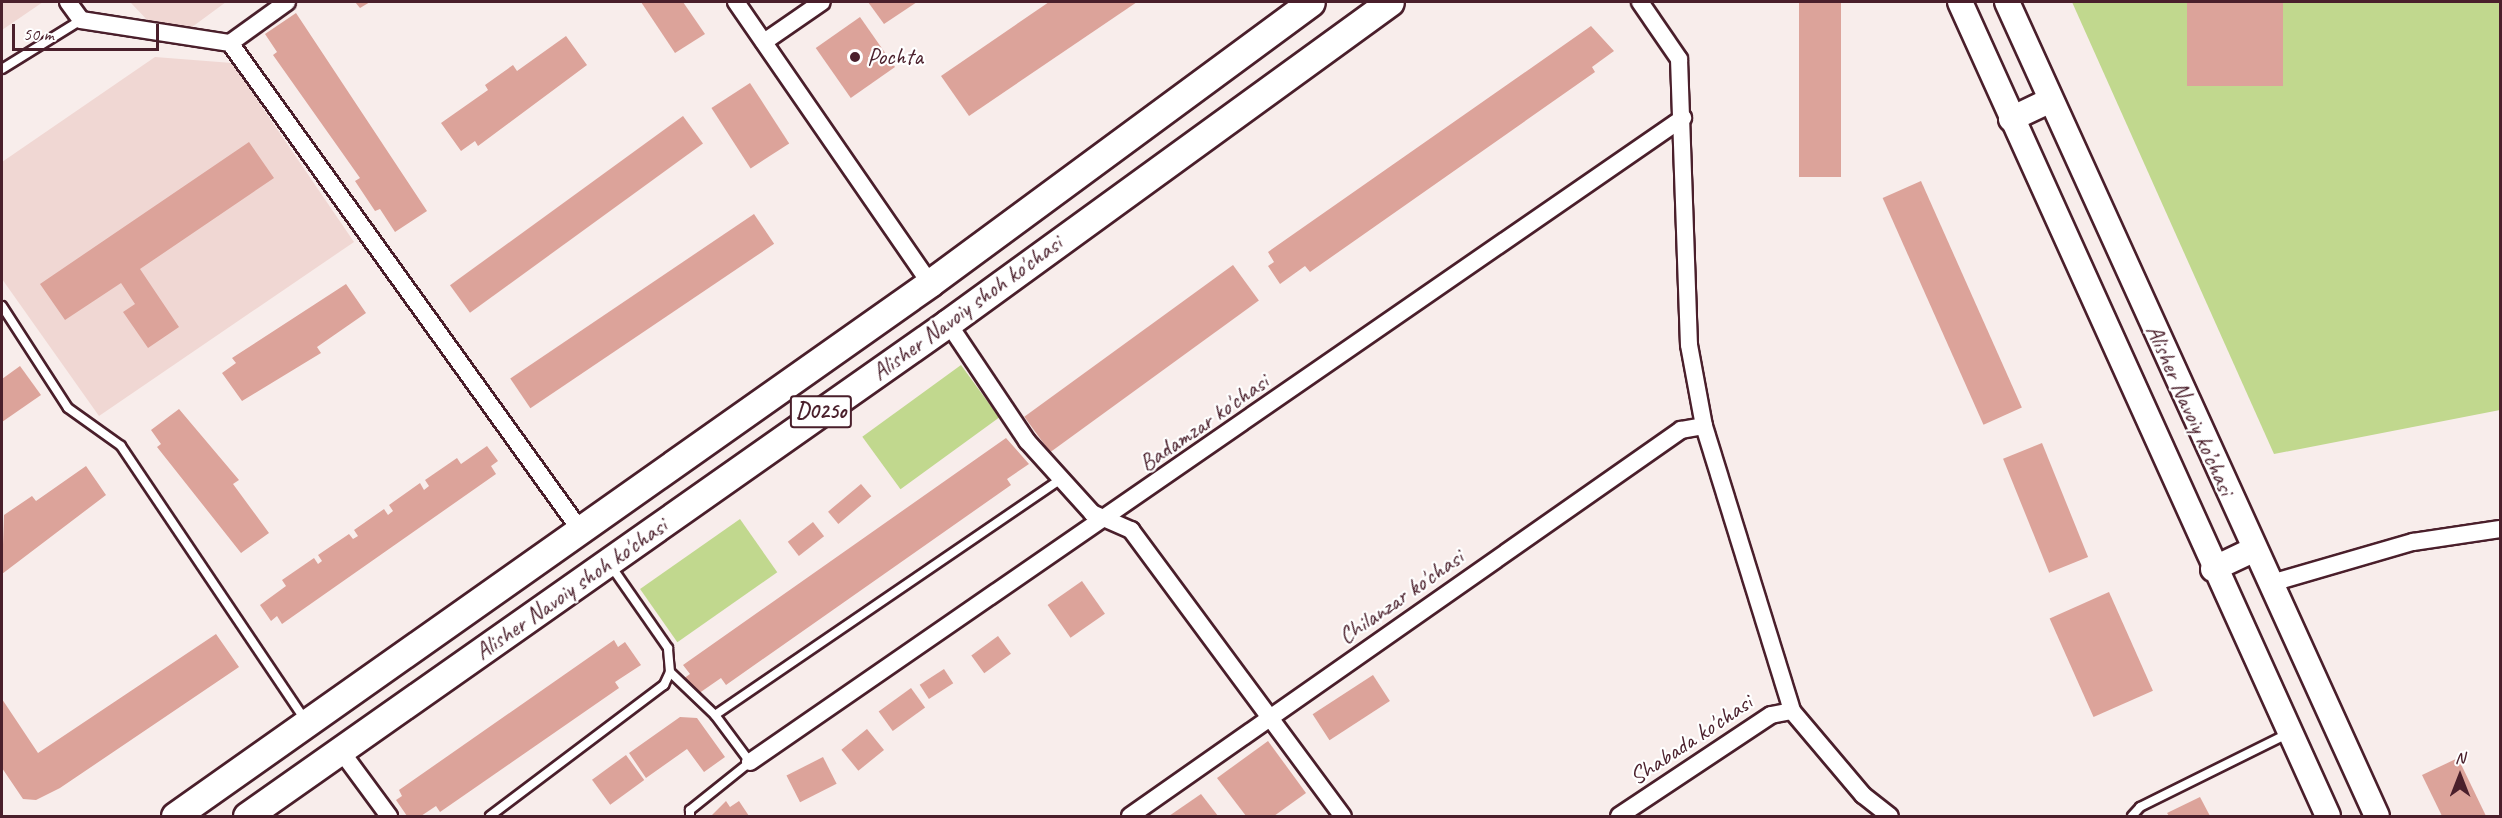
<!DOCTYPE html>
<html>
<head>
<meta charset="utf-8">
<style>
  body { margin:0 }
  #map { position:relative; width:2502px; height:818px; overflow:hidden; background:#f8edeb; font-family:Caveat,sans-serif }
  div>[style] { position:absolute }
  .built>* { inset:0; background:#f0d7d3 }
  .green>* { inset:0; background:#c1d88e; transform-origin:0 0 }
  .building>* { inset:0; background:#dca39a; transform-origin:0 0 }
  .roads { filter:drop-shadow(2px 0 #4a1f2b) drop-shadow(-2px 0 #4a1f2b) drop-shadow(0 2px #4a1f2b) drop-shadow(0 -2px #4a1f2b) }
  .service>* { height:8px; margin:-4px; padding:0 4px; transform-origin:4px; border-radius:4px; background:#fff }
  .minor>* { height:16px; margin:-8px; padding:0 8px; transform-origin:8px; border-radius:8px; background:#fff }
  .secondary>* { height:24px; margin:-12px; padding:0 12px; transform-origin:12px; border-radius:12px; background:#fff }
  .primary>* { height:27px; margin:-13.5px; padding:0 13.5px; transform-origin:13.5px; border-radius:13.5px; background:#fff }
  .dots>* { width:16px; height:16px; translate:-50% -50%; box-sizing:border-box; border:3px solid #fff; border-radius:50% }
  span { translate:-50% -50%; white-space:nowrap; text-align:center; line-height:1.15; -webkit-text-stroke:4.5px #fff; paint-order:stroke }
  .shield-label span { padding:2px 4px; background:#fff; border:2px solid; border-radius:4px; -webkit-text-stroke-width:0 }
  .shield-label { font-size:22px; color:#4a1f2b; font-weight:700 }
  .poi-label { font-size:24px; color:#4a1f2b }
  .left { translate:0 -50%; text-align:left }
  .street-label { font-size:24px; color:#4a1f2b }
  .frame { position:absolute; inset:0; border:3px solid #4a1f2b; pointer-events:none }
  .north { position:absolute; left:2430px; top:746px; width:60px; height:60px; -webkit-text-stroke:4px #fff; paint-order:stroke; rotate:0deg; font-size:16px; font-weight:700; line-height:24px; text-align:center; color:#4a1f2b }
  .north::after { content:''; display:block; margin:auto; width:21px; height:27px; background:#4a1f2b; clip-path:polygon(50% 0,100% 100%,50% 72%,0 100%) }
  .scale { position:absolute; left:12px; top:24px; width:147px; height:27px; box-sizing:border-box; border:3px solid #4a1f2b; border-top:0; padding-left:8px; font-size:18px; line-height:21px; white-space:nowrap; color:#4a1f2b; -webkit-text-stroke:4px #fff; paint-order:stroke }
</style>
</head>
<body>
<div id="map">
  <div class="built">
    <div style="clip-path:polygon(2px 2px,43px 2px,2px 30px)"></div>
    <div style="clip-path:polygon(122px 2px,226px 2px,188px 30px,151px 24px,131px 3px)"></div>
    <div style="clip-path:polygon(155px 57px,232px 63px,354px 242px,99px 416px,2px 279px,2px 162px)"></div>
  </div>
  <div class="green">
    <div style="clip-path:polygon(2072px 2px,2500px 2px,2500px 410px,2274px 454px)"></div>
    <div style="left:961px;top:365px;width:65px;height:122px;rotate:54deg"></div>
    <div style="left:740px;top:519px;width:65px;height:122px;rotate:55deg"></div>
  </div>
  <div class="building">
    <div style="clip-path:polygon(355px 2px,370px 2px,360px 8px)"></div>
    <div style="clip-path:polygon(641px 2px,683px 2px,705px 34px,675px 53px)"></div>
    <div style="clip-path:polygon(868px 2px,917px 2px,884px 24px)"></div>
    <div style="clip-path:polygon(1049px 2px,1137px 2px,969px 116px,941px 76px)"></div>
    <div style="left:1799px;top:2px;width:42px;height:175px"></div>
    <div style="left:2187px;top:2px;width:96px;height:84px"></div>
    <div style="clip-path:polygon(296px 13px,427px 211px,395px 232px,380px 209px,375px 211px,355px 181px,360px 178px,273px 55px,277px 52px,265px 34px)"></div>
    <div style="left:860px;top:17px;width:61px;height:54px;rotate:55deg"></div>
    <div style="clip-path:polygon(1591px 26px,1614px 51px,1592px 67px,1595px 72px,1310px 272px,1305px 266px,1280px 284px,1268px 266px,1274px 262px,1268px 252px)"></div>
    <div style="clip-path:polygon(566px 36px,587px 65px,478px 146px,475px 141px,461px 151px,441px 123px,488px 90px,485px 85px,513px 65px,517px 71px)"></div>
    <div style="left:750px;top:83px;width:72px;height:46px;rotate:57deg"></div>
    <div style="left:683px;top:116px;width:34px;height:288px;rotate:54deg"></div>
    <div style="clip-path:polygon(249px 142px,274px 178px,140px 269px,179px 327px,148px 348px,123px 312px,135px 304px,121px 283px,65px 320px,40px 284px)"></div>
    <div style="left:1921px;top:181px;width:248px;height:42px;rotate:66deg"></div>
    <div style="left:754px;top:214px;width:36px;height:294px;rotate:56deg"></div>
    <div style="left:1233px;top:265px;width:44px;height:258px;rotate:54deg"></div>
    <div style="clip-path:polygon(346px 284px,366px 313px,317px 347px,321px 353px,242px 401px,222px 373px,236px 363px,232px 358px)"></div>
    <div style="clip-path:polygon(20px 366px,41px 395px,2px 422px,2px 379px)"></div>
    <div style="clip-path:polygon(179px 409px,239px 480px,233px 484px,269px 533px,241px 553px,157px 447px,161px 444px,151px 430px)"></div>
    <div style="clip-path:polygon(1006px 438px,1029px 464px,1007px 479px,1011px 485px,726px 685px,721px 678px,695px 696px,683px 679px,690px 674px,683px 665px)"></div>
    <div style="left:2042px;top:443px;width:123px;height:42px;rotate:68deg"></div>
    <div style="clip-path:polygon(487px 446px,498px 461px,491px 466px,496px 474px,282px 624px,277px 616px,271px 621px,260px 605px,286px 586px,282px 580px,314px 558px,318px 564px,322px 561px,318px 555px,349px 534px,353px 539px,358px 536px,354px 530px,384px 509px,388px 515px,393px 511px,389px 505px,420px 483px,424px 490px,429px 486px,425px 480px,457px 458px,461px 464px)"></div>
    <div style="clip-path:polygon(86px 466px,106px 495px,2px 574px,4px 515px,32px 496px,36px 501px)"></div>
    <div style="left:861px;top:484px;width:16px;height:43px;rotate:50deg"></div>
    <div style="left:813px;top:522px;width:18px;height:32px;rotate:52deg"></div>
    <div style="left:1082px;top:581px;width:40px;height:42px;rotate:55deg"></div>
    <div style="left:2109px;top:592px;width:108px;height:65px;rotate:66deg"></div>
    <div style="clip-path:polygon(216px 634px,239px 667px,60px 788px,36px 800px,23px 799px,2px 768px,2px 699px,38px 753px)"></div>
    <div style="left:998px;top:636px;width:22px;height:33px;rotate:54deg"></div>
    <div style="clip-path:polygon(614px 640px,618px 647px,625px 642px,641px 665px,615px 682px,619px 688px,440px 812px,436px 806px,421px 816px,407px 816px,396px 800px,402px 796px,399px 790px)"></div>
    <div style="left:944px;top:669px;width:17px;height:29px;rotate:57deg"></div>
    <div style="left:1373px;top:675px;width:31px;height:72px;rotate:57deg"></div>
    <div style="left:911px;top:688px;width:24px;height:40px;rotate:54deg"></div>
    <div style="clip-path:polygon(680px 717px,697px 718px,725px 757px,704px 772px,687px 749px,646px 778px,629px 753px)"></div>
    <div style="left:867px;top:729px;width:27px;height:33px;rotate:51deg"></div>
    <div style="clip-path:polygon(1268px 741px,1306px 793px,1274px 816px,1246px 816px,1217px 778px)"></div>
    <div style="left:626px;top:755px;width:31px;height:42px;rotate:54deg"></div>
    <div style="left:823px;top:757px;width:30px;height:41px;rotate:63deg"></div>
    <div style="clip-path:polygon(2458px 758px,2486px 816px,2442px 816px,2422px 775px)"></div>
    <div style="clip-path:polygon(1201px 794px,1218px 816px,1169px 816px)"></div>
    <div style="clip-path:polygon(2200px 797px,2210px 816px,2169px 816px,2167px 813px)"></div>
    <div style="clip-path:polygon(726px 801px,730px 807px,739px 801px,749px 816px,711px 816px)"></div>
  </div>
  <div class="roads">
    <div class="service">
      <div style="left:2px;top:69px;width:93px;rotate:-31.8deg"></div>
      <div style="left:2px;top:306px;width:121px;rotate:57.1deg"></div>
      <div style="left:68px;top:408px;width:65px;rotate:35.6deg"></div>
      <div style="left:121px;top:446px;width:331px;rotate:56.1deg"></div>
      <div style="left:670px;top:672px;width:62px;rotate:43.7deg"></div>
      <div style="left:715px;top:715px;width:59px;rotate:53.3deg"></div>
      <div style="left:750px;top:762px;width:77px;rotate:141.3deg"></div>
      <div style="left:690px;top:810px;width:6px;rotate:90deg"></div>
      <div style="left:715px;top:715px;width:419px;rotate:-34.3deg"></div>
      <div style="left:490px;top:816px;width:218px;rotate:-37deg"></div>
      <div style="left:664px;top:685px;width:14px;rotate:-65deg"></div>
      <div style="left:670px;top:672px;width:24px;rotate:-95deg"></div>
      <div style="left:668px;top:648px;width:100px;rotate:-124.8deg"></div>
      <div style="left:2132px;top:816px;width:12px;rotate:-48deg"></div>
      <div style="left:2140px;top:807px;width:164px;rotate:-26.4deg"></div>
    </div>
    <div class="minor">
      <div style="left:68px;top:2px;width:22px;rotate:54deg"></div>
      <div style="left:81px;top:20px;width:151px;rotate:8.8deg"></div>
      <div style="left:230px;top:43px;width:596px;rotate:54.28deg"></div>
      <div style="left:736px;top:2px;width:341px;rotate:55.4deg"></div>
      <div style="left:1640px;top:2px;width:69px;rotate:55.6deg"></div>
      <div style="left:1679px;top:59px;width:286px;rotate:88deg"></div>
      <div style="left:1689px;top:345px;width:82px;rotate:79.5deg"></div>
      <div style="left:1704px;top:426px;width:298px;rotate:72.8deg"></div>
      <div style="left:1792px;top:711px;width:110px;rotate:49.8deg"></div>
      <div style="left:1863px;top:795px;width:34px;rotate:38deg"></div>
      <div style="left:764px;top:42px;width:70px;rotate:-34.6deg"></div>
      <div style="left:230px;top:43px;width:70px;rotate:-35.7deg"></div>
      <div style="left:948px;top:323px;width:142px;rotate:56.2deg"></div>
      <div style="left:1027px;top:441px;width:97px;rotate:47.9deg"></div>
      <div style="left:1092px;top:513px;width:43px;rotate:23.6deg"></div>
      <div style="left:1131px;top:530px;width:356px;rotate:53.5deg"></div>
      <div style="left:2268px;top:584px;width:151px;rotate:-16.2deg"></div>
      <div style="left:2413px;top:542px;width:88px;rotate:-8.5deg"></div>
      <div style="left:341px;top:751px;width:81px;rotate:53.6deg"></div>
      <div style="left:750px;top:762px;width:1134px;rotate:-34.62deg"></div>
      <div style="left:1130px;top:816px;width:673px;rotate:-35.01deg"></div>
      <div style="left:1681px;top:430px;width:23px;rotate:-10deg"></div>
      <div style="left:1619px;top:816px;width:182px;rotate:-33.6deg"></div>
      <div style="left:1771px;top:715px;width:21px;rotate:-11deg"></div>
    </div>
    <div class="secondary">
      <div style="left:1960px;top:2px;width:893px;rotate:65.67deg"></div>
      <div style="left:2007px;top:2px;width:894px;rotate:65.56deg"></div>
      <div style="left:2011px;top:119px;width:44px;rotate:-25.4deg"></div>
      <div style="left:2213px;top:569px;width:44px;rotate:-25.4deg"></div>
    </div>
    <div class="primary">
      <div style="left:175px;top:816px;width:924px;rotate:-35.22deg"></div>
      <div style="left:930px;top:283px;width:473px;rotate:-36.4deg"></div>
      <div style="left:247px;top:816px;width:857px;rotate:-35.12deg"></div>
      <div style="left:948px;top:323px;width:546px;rotate:-35.99deg"></div>
    </div>
  </div>
  <div class="dots">
    <div style="left:855px;top:57px;background:#4a1f2b"></div>
  </div>
  <div class="shield-label">
    <span style="left:821px;top:412px">D025o</span>
  </div>
  <div class="poi-label">
    <span class="left" style="left:867px;top:57px">Pochta</span>
  </div>
  <div class="street-label">
    <span style="left:967px;top:308px;rotate:-36deg">Alisher Navoiy shoh ko'chasi</span>
    <span style="left:2190px;top:410px;rotate:66deg">Alisher Navoiy ko’chasi</span>
    <span style="left:1204px;top:423px;rotate:-35deg">Badamzar ko'chasi</span>
    <span style="left:571px;top:589px;rotate:-35deg">Alisher Navoiy shoh ko'chasi</span>
    <span style="left:1401px;top:597px;rotate:-35deg">Chilanzar ko'chasi</span>
    <span style="left:1691px;top:740px;rotate:-34deg">Shabada ko'chasi</span>
  </div>
  <div class="frame"></div>
  <div class="north">N</div>
  <div class="scale">50 m</div>
</div>
</body>
</html>
